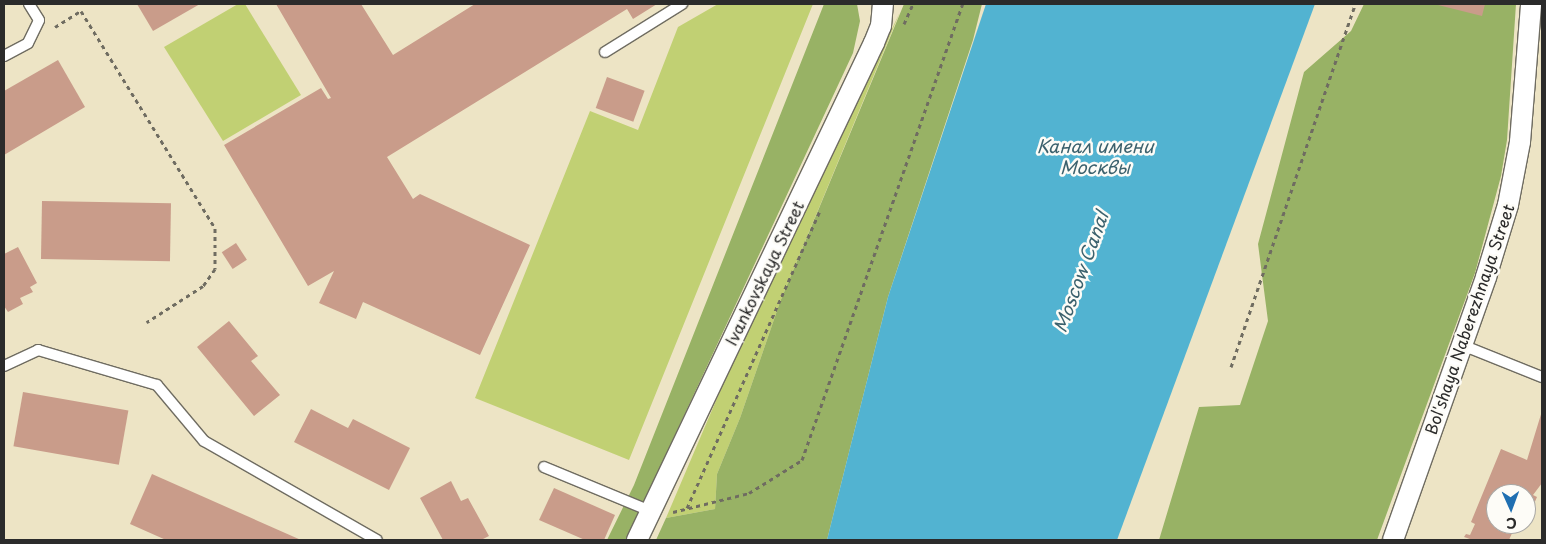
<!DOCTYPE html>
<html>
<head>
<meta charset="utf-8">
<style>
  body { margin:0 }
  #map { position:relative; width:1546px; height:544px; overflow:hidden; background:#ede4c5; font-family:"Playpen Sans",sans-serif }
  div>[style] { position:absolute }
  .green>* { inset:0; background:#c1d073 }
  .forest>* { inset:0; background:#98b265 }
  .water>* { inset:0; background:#52b3d1 }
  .building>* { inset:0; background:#c99c8a; transform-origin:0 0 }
  .path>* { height:3px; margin-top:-1.5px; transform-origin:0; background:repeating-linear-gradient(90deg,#6f6c61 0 4px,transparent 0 8px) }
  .roads { filter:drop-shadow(1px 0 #6f6c61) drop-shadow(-1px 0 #6f6c61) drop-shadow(0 1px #6f6c61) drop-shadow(0 -1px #6f6c61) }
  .lane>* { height:10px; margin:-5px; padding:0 5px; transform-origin:5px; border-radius:5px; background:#fff }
  .street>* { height:20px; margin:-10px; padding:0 10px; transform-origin:10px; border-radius:10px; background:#fff }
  span { translate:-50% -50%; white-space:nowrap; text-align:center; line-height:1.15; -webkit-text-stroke:5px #fdfcf7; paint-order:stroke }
  .street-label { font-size:16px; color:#2b2b2b }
  .water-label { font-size:18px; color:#3b616d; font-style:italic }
  .frame { position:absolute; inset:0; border:5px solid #2b2b2b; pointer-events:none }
  .north { position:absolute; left:1486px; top:484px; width:50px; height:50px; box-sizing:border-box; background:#fdfcf7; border:1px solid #a9a8a5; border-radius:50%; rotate:178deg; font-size:14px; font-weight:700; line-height:20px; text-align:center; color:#2b2b2b }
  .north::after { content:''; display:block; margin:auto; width:18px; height:22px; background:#1f6fb2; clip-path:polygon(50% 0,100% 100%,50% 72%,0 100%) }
</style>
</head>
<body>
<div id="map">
  <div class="green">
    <div style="clip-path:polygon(238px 4px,245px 4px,301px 95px,223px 141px,164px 47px)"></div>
    <div style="clip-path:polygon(718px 4px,813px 4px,629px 460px,475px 398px,590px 111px,638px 130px,678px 27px)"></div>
    <div style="clip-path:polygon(900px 12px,780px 302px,740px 418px,717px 474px,715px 509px,666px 518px,738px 349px)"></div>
  </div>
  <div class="forest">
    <div style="clip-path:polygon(824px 4px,857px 4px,860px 21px,853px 53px,626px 540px,607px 540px,634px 485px)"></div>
    <div style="clip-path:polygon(904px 4px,982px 4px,973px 40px,888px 297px,827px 540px,656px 540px,666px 518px,715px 509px,717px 474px,740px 418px,780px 302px)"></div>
    <div style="clip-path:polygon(1364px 4px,1516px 4px,1507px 140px,1501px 176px,1475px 273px,1377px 540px,1159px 540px,1199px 407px,1240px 405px,1268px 321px,1258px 244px,1304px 72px,1351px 31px)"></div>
  </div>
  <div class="water">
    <div style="clip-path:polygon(986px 4px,1315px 4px,1117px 540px,827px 540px,888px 297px)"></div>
  </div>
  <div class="building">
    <div style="clip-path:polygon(137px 4px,200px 4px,153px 31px)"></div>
    <div style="clip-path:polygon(276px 4px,361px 4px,393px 55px,475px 4px,657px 4px,633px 19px,627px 9px,387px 157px,413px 199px,420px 194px,530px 245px,480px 355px,363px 302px,356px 319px,319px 303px,334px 271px,308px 286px,224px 145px,321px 88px,328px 99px,331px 98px)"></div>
    <div style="clip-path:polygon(1434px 4px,1485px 4px,1482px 16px)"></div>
    <div style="clip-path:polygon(58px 60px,85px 107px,4px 155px,4px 91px)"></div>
    <div style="left:607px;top:77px;width:40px;height:33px;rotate:20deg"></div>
    <div style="left:42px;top:201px;width:129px;height:58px;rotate:1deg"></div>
    <div style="left:236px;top:243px;width:20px;height:17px;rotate:57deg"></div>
    <div style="clip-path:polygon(18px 247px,37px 283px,30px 287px,33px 292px,20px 298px,23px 304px,8px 312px,4px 306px,4px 254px)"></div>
    <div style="clip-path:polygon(229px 321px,258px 356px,251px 361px,280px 395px,254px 416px,197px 347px)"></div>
    <div style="left:23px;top:392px;width:107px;height:55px;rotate:10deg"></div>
    <div style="clip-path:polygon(311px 409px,348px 428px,353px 419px,410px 448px,389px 490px,294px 442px)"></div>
    <div style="clip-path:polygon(1542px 411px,1542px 483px,1533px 495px,1537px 497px,1526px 522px,1526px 494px,1496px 494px,1496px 524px,1521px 524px,1518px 533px,1513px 531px,1509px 540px,1473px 540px,1464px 537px,1466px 534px,1470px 535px,1475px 524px,1471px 522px,1501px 449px,1527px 460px)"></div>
    <div style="clip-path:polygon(152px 474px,301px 540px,166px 540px,130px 524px)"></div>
    <div style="clip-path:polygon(451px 481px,461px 501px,468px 498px,489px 536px,481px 540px,443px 540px,420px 498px)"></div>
    <div style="clip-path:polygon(554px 488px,615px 515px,604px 540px,585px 540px,539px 520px)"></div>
  </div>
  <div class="path">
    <div style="left:904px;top:24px;width:22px;rotate:-66deg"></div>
    <div style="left:55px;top:27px;width:31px;rotate:-32deg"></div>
    <div style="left:81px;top:11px;width:255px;rotate:58.3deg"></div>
    <div style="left:215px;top:228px;width:41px;rotate:90deg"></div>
    <div style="left:215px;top:269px;width:21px;rotate:125deg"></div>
    <div style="left:203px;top:286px;width:67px;rotate:147.3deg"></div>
    <div style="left:1231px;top:367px;width:384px;rotate:-71.1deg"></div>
    <div style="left:687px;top:508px;width:326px;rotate:-65.9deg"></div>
    <div style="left:673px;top:512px;width:78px;rotate:-14deg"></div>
    <div style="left:749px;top:493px;width:62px;rotate:-31.9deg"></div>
    <div style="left:802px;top:460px;width:484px;rotate:-70.6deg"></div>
  </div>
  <div class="roads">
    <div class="lane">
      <div style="left:605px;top:52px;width:91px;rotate:-31.9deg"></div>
      <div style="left:4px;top:56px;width:27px;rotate:-28deg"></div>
      <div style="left:28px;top:43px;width:25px;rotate:-64deg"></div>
      <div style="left:39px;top:20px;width:19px;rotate:-122deg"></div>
      <div style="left:1462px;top:345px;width:86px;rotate:21.8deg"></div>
      <div style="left:4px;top:366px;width:38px;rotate:-25deg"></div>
      <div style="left:38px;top:350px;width:124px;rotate:16.4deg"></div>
      <div style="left:157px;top:385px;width:73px;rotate:50deg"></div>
      <div style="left:204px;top:441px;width:199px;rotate:29.8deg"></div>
      <div style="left:544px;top:467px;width:115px;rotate:22.5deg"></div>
    </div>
    <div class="street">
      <div style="left:637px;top:540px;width:551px;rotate:-64.51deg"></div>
      <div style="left:874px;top:43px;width:18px;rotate:-68deg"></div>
      <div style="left:881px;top:26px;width:22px;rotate:-85deg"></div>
      <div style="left:1393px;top:540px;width:279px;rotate:-70.5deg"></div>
      <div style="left:1486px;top:277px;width:75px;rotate:-73deg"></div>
      <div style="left:1508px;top:205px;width:64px;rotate:-79.2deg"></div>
      <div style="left:1520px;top:142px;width:138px;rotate:-85.4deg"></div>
    </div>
  </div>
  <div class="street-label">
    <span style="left:764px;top:273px;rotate:-64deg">Ivankovskaya Street</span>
    <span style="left:1469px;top:319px;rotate:-71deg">Bol'shaya Naberezhnaya Street</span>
  </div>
  <div class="water-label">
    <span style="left:1095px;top:157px">Канал имени<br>Москвы</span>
    <span style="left:1081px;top:272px;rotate:-70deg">Moscow Canal</span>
  </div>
  <div class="frame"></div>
  <div class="north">С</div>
</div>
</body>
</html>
